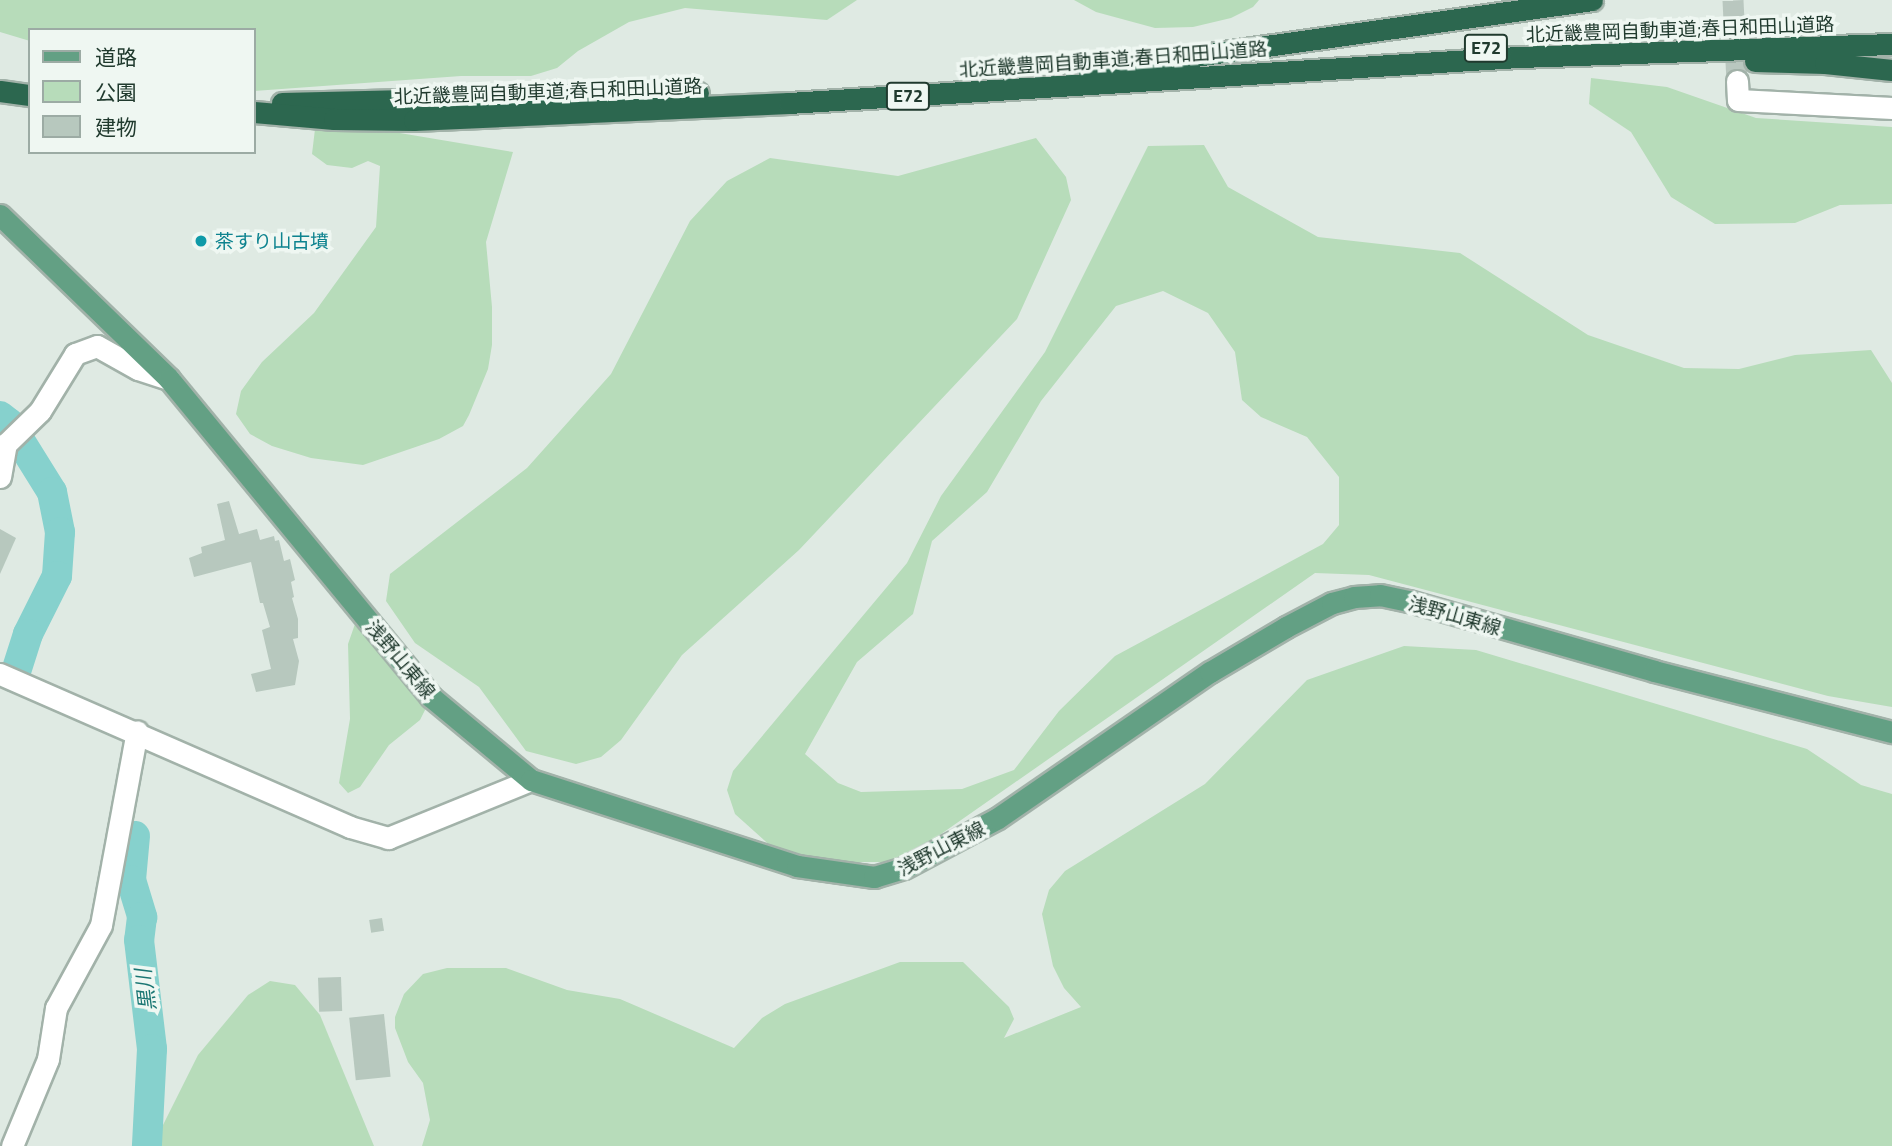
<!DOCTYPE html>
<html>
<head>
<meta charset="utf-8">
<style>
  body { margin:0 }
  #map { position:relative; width:1892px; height:1146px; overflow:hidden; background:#dfeae3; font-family:"Titillium Web","Noto Sans JP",sans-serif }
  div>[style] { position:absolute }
  .green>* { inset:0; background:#b7dcba }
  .river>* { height:30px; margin:-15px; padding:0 15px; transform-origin:15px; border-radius:15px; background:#86d1cd }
  .building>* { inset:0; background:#b7c8be; transform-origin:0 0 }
  .minor-tunnel>* { height:21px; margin-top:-10.5px; transform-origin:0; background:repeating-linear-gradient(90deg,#b9c7bf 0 21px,transparent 0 31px) }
  .roads { filter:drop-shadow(2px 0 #a2b2a9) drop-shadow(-2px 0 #a2b2a9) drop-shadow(0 2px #a2b2a9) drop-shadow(0 -2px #a2b2a9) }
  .minor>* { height:21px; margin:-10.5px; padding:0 10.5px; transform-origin:10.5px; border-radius:10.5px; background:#fff }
  .major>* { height:21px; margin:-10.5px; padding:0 10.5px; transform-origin:10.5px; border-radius:10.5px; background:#63a084 }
  .highway>* { height:21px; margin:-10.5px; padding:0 10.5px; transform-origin:10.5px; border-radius:10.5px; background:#2c674f }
  .dots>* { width:19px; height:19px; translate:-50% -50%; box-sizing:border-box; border:4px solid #eff7f2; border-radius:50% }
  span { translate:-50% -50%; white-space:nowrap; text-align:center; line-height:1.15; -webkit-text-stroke:7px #eff7f2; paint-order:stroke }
  .shield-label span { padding:2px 5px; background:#eff7f2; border:2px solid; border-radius:5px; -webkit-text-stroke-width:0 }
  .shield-label { font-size:18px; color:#203a2e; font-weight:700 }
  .street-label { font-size:19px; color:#203a2e }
  .culture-label { font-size:19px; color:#0d838f }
  .left { translate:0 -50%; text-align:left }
  .water-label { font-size:21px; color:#1a7673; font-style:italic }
  .legend { position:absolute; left:28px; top:28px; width:228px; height:126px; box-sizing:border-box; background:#eff7f2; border:2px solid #9caba4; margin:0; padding:9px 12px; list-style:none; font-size:21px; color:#203a2e }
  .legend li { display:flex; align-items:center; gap:14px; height:35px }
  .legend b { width:35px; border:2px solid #9caba4 }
</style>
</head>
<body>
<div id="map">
  <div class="green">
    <div style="clip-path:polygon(0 0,857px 0,827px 20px,685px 8px,629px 22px,578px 51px,557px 68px,531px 76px,461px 76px,254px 91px,254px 30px,30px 30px,30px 41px,0 32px)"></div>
    <div style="clip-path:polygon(1074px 0,1259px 0,1253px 7px,1231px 18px,1193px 27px,1155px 28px,1096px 12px)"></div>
    <div style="clip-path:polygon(1591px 78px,1667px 87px,1756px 118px,1892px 127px,1892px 204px,1840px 205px,1795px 223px,1715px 224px,1671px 197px,1631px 132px,1589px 104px)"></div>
    <div style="clip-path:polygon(352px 125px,513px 152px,486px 242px,492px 307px,492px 345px,488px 369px,469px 415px,463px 426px,439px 439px,363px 465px,311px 458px,272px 446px,250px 434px,236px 414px,241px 391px,262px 362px,314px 313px,376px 227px,380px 166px,368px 161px,352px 168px,327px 165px,312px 154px,315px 129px)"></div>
    <div style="clip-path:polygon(1036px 138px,1066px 177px,1071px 200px,1017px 319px,799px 550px,682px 655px,621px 740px,601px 757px,576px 764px,526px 751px,479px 687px,415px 643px,386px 601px,390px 574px,527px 468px,611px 374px,690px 221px,727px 181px,770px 158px,898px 176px)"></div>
    <div style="clip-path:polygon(evenodd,1204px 145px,1228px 187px,1318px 237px,1460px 253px,1588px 335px,1684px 368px,1739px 369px,1795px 355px,1871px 350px,1892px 383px,1892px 707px,1828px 696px,1369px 575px,1315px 573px,901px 862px,798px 862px,775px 850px,735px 814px,727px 790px,733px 771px,907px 563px,941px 496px,1045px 352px,1148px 146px,1204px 145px,1163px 291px,1208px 313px,1235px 352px,1242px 400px,1261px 417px,1307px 437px,1339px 477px,1339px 525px,1323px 544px,1115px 656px,1059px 711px,1014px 770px,962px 789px,861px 792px,838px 783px,805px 754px,857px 662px,913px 614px,932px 541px,987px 492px,1041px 401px,1116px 306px,1163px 291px)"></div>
    <div style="clip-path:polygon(355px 624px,426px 708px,420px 720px,389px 745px,360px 787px,348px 793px,339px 783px,350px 719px,348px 644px)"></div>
    <div style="clip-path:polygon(1404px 646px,1476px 650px,1807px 749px,1861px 785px,1892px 794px,1892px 1146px,422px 1146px,430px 1120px,423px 1083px,408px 1062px,395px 1028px,395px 1017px,404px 994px,423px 974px,447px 968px,506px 968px,567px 990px,620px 999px,734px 1048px,762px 1018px,785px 1004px,900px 962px,963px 962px,1009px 1007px,1014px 1019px,1004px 1038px,1081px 1007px,1064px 988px,1053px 966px,1042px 914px,1049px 890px,1065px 871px,1205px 784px,1307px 680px)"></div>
    <div style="clip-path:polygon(270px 981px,295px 985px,320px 1015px,374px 1146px,156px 1146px,159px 1133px,198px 1055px,248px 995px)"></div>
  </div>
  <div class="river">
    <div style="left:0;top:416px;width:11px;rotate:38deg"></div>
    <div style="left:9px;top:423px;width:81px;rotate:58.1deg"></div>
    <div style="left:52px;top:492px;width:41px;rotate:78.7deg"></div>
    <div style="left:60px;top:532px;width:44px;rotate:93.9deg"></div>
    <div style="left:57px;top:576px;width:65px;rotate:116.6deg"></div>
    <div style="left:28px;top:634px;width:46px;rotate:107.7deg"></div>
    <div style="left:135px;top:836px;width:44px;rotate:95.2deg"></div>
    <div style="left:131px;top:880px;width:39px;rotate:73deg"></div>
    <div style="left:142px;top:917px;width:23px;rotate:97deg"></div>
    <div style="left:139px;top:940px;width:110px;rotate:83.2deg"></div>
    <div style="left:152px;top:1049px;width:97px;rotate:93deg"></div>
  </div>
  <div class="building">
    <div style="clip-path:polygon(229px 501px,239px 534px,257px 529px,260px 540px,274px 536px,275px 541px,279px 540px,284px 561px,290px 559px,295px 580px,291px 582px,294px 597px,292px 598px,298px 619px,298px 638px,293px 639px,299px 661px,295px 685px,256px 692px,251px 674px,271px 669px,262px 630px,270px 627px,263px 603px,260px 603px,251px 562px,194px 577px,189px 558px,202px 553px,201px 547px,225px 540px,217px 504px)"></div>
    <div style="clip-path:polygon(0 529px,16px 538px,0 574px)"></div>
    <div style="left:382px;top:918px;width:13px;height:13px;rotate:81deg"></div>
    <div style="left:341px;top:977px;width:34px;height:23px;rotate:88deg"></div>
    <div style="left:384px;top:1014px;width:63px;height:35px;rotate:84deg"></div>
  </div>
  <div class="minor-tunnel">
    <div style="left:1733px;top:0;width:81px;rotate:87.2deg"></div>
  </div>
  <div class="roads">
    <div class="minor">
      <div style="left:1737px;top:81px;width:19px;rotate:87deg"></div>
      <div style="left:1738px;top:100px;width:154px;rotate:3deg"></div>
      <div style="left:0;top:477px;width:34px;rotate:-80deg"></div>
      <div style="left:6px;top:444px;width:47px;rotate:-44.1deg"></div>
      <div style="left:40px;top:411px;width:67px;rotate:-58.4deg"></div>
      <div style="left:75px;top:354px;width:23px;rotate:-20deg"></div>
      <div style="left:97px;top:346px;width:47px;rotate:29.3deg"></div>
      <div style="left:138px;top:369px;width:33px;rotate:18deg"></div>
      <div style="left:0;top:674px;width:382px;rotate:23.6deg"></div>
      <div style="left:350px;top:827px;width:40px;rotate:16deg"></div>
      <div style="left:388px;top:838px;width:154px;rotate:-22.1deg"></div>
      <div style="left:12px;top:1146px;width:94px;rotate:-67.5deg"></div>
      <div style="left:48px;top:1059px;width:52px;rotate:-81.1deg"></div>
      <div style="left:56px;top:1008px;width:94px;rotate:-61.5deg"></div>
      <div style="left:101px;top:925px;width:197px;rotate:-79.5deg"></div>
    </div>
    <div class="major">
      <div style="left:0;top:215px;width:235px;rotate:44.1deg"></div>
      <div style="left:169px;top:379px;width:412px;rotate:50.5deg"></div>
      <div style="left:431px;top:697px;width:130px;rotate:39.7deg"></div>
      <div style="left:531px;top:780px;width:280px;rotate:17.9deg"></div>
      <div style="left:797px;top:866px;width:78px;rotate:8.1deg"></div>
      <div style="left:874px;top:877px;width:31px;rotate:-17deg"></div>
      <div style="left:904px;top:868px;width:106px;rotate:-28deg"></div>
      <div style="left:998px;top:818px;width:257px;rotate:-34.6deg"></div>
      <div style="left:1210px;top:672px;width:88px;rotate:-30.6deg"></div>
      <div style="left:1286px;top:627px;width:52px;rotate:-27.6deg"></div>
      <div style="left:1332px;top:603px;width:23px;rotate:-15deg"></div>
      <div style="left:1354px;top:597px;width:26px;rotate:-4deg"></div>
      <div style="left:1380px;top:595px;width:30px;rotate:12deg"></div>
      <div style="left:1409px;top:601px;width:255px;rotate:15.9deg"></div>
      <div style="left:1654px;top:671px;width:246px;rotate:14.4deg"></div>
    </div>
    <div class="highway">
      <div style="left:1755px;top:61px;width:70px;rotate:1.6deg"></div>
      <div style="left:1825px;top:63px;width:67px;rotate:6deg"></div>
      <div style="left:1089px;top:71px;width:508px;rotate:-8.03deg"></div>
      <div style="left:0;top:91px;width:30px;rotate:8deg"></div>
      <div style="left:282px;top:103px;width:416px;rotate:-1.4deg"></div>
      <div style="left:254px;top:112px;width:80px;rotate:5deg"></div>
      <div style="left:334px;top:119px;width:80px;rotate:0.7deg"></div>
      <div style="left:414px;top:120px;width:375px;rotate:-2.6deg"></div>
      <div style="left:789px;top:103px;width:731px;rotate:-3.61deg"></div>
      <div style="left:1519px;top:57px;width:373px;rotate:-2deg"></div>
    </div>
  </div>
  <div class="dots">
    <div style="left:201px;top:241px;background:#0f9aa8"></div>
  </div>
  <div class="shield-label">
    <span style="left:1486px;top:48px">E72</span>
    <span style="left:908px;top:96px">E72</span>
  </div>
  <div class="street-label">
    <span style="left:1680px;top:29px;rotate:-2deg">北近畿豊岡自動車道;春日和田山道路</span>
    <span style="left:1113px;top:59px;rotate:-4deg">北近畿豊岡自動車道;春日和田山道路</span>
    <span style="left:548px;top:91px;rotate:-2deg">北近畿豊岡自動車道;春日和田山道路</span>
    <span style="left:1455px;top:615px;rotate:16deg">浅野山東線</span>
    <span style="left:401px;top:659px;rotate:50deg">浅野山東線</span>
    <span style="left:941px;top:848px;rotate:-27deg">浅野山東線</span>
  </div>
  <div class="culture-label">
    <span class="left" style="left:215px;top:241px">茶すり山古墳</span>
  </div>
  <div class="water-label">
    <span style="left:145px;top:990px;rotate:-97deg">黒川</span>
  </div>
  <ul class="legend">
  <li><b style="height:9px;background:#63a084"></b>道路</li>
  <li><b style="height:19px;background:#b7dcba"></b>公園</li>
  <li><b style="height:19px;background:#b7c8be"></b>建物</li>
  </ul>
</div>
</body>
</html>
